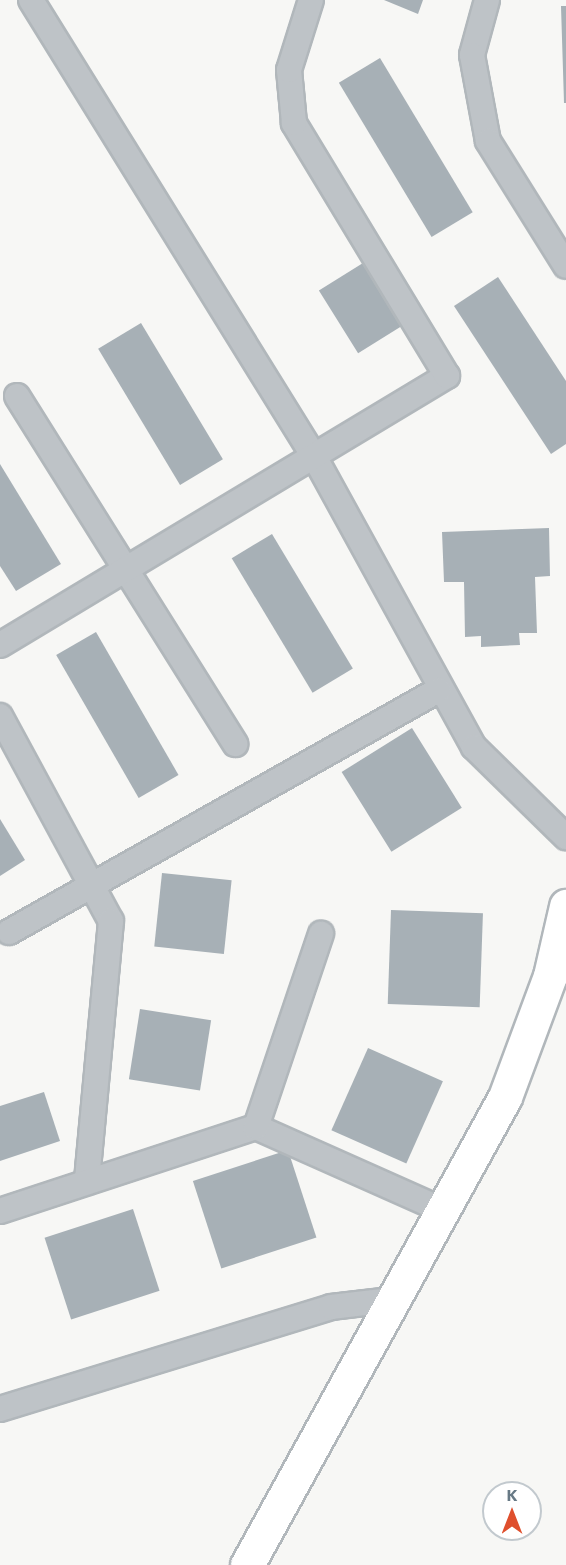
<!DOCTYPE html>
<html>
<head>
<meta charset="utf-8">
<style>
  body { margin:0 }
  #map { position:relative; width:566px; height:1565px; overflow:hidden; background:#f7f7f5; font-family:Commissioner,sans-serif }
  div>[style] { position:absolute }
  .building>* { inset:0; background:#a7b0b6; transform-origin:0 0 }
  .roads { filter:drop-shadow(2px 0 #b1b7bb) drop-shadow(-2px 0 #b1b7bb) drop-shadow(0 2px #b1b7bb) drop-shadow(0 -2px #b1b7bb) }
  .street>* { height:24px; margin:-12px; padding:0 12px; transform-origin:12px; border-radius:12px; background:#bec3c7 }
  .secondary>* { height:33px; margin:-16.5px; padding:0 16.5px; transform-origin:16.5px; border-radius:16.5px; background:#fff }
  span { translate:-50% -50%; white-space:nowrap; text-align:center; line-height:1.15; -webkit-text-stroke:6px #fff; paint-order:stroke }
  .north { position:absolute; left:482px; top:1481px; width:60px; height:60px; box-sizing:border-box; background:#fff; border:2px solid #c2c9ce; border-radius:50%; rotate:0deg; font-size:16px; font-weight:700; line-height:24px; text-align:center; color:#677985 }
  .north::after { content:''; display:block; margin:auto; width:21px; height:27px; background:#df4f2d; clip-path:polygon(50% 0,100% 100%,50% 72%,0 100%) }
</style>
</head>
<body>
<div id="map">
  <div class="building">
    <div style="clip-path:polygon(384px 0,423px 0,418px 14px)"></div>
    <div style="clip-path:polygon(561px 6px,566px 6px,566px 103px,564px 103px)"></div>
    <div style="left:380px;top:58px;width:180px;height:48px;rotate:59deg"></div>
    <div style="left:363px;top:263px;width:74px;height:52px;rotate:58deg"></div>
    <div style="clip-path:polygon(498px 277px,566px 381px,566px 444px,551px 454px,454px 306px)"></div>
    <div style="left:141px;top:323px;width:159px;height:50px;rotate:59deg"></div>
    <div style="clip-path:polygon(0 464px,61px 564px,16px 591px,0 566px)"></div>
    <div style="clip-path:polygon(549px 528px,550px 576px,535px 577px,537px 633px,519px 633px,520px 645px,481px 647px,481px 636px,465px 637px,464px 582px,444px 582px,442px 532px)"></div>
    <div style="left:272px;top:534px;width:157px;height:47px;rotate:59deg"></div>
    <div style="left:96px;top:632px;width:165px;height:46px;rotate:60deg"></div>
    <div style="left:412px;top:728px;width:94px;height:83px;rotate:58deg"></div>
    <div style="clip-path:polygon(0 819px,25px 860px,0 876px)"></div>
    <div style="left:162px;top:873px;width:70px;height:74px;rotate:6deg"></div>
    <div style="left:391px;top:910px;width:92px;height:94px;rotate:2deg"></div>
    <div style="left:140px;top:1009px;width:72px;height:71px;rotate:9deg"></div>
    <div style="left:368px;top:1048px;width:82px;height:90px;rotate:24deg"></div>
    <div style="clip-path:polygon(44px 1092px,60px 1141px,0 1161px,0 1106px)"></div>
    <div style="left:288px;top:1150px;width:92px;height:100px;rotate:72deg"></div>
    <div style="left:133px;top:1209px;width:86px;height:93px;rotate:72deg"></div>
  </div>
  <div class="roads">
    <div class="street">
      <div style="left:31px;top:0;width:539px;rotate:58.2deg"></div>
      <div style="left:315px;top:458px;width:330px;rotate:61.2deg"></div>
      <div style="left:474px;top:747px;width:129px;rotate:44.4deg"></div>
      <div style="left:487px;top:0;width:57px;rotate:105.3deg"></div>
      <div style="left:472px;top:55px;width:87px;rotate:79.5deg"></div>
      <div style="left:488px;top:141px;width:147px;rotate:58deg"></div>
      <div style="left:17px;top:396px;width:411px;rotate:57.9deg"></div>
      <div style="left:0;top:645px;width:522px;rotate:-31.04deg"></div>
      <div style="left:447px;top:376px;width:296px;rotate:-121.2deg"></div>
      <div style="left:294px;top:123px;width:53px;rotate:-95.4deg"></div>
      <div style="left:289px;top:70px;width:73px;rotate:-72.6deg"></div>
      <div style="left:0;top:716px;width:233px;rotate:61.6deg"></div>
      <div style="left:111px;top:921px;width:262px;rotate:95.3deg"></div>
      <div style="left:9px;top:932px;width:493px;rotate:-29.4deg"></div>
      <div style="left:256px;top:1127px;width:204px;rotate:24deg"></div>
      <div style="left:0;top:1211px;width:269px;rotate:-18.2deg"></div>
      <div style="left:256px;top:1127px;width:204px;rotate:-71.4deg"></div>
      <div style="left:0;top:1409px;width:346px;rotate:-17.1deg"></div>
      <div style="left:331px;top:1307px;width:67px;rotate:-6.8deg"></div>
    </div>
    <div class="secondary">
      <div style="left:247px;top:1565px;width:534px;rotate:-61.13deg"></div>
      <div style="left:505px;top:1097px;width:129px;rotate:-69.6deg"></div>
      <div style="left:550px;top:976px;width:72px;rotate:-77.1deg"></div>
    </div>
  </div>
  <div class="north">K</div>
</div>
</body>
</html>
